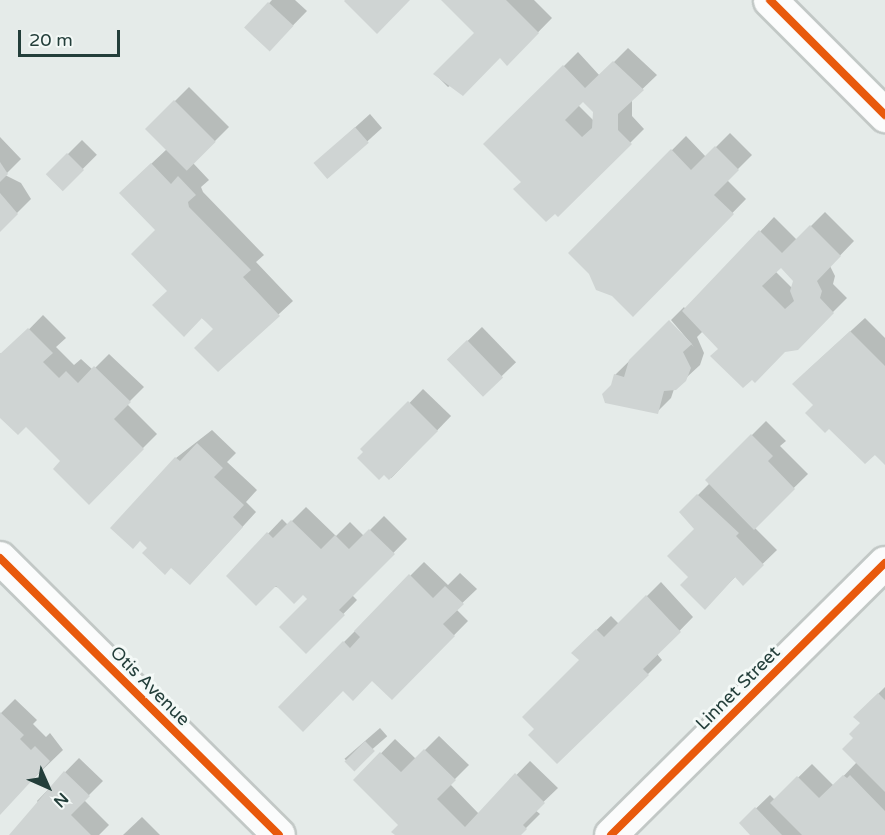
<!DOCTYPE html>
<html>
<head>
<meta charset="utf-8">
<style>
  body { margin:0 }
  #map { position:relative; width:885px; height:835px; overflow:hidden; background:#e5ebe9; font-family:"Varela Round",sans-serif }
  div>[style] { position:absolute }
  .shadow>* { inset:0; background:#0003; transform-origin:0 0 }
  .building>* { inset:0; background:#cfd4d3; transform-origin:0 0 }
  .roads { filter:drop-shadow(2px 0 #c2c8c6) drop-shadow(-2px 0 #c2c8c6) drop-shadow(0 2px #c2c8c6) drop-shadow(0 -2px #c2c8c6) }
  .street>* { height:32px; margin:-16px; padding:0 16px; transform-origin:16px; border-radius:16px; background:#fbfcfc }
  .secondary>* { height:33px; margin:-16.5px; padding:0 16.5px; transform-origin:16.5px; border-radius:16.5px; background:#fbfcfc }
  .cycleway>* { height:8px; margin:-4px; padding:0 4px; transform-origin:4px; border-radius:4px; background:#e8590c }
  span { translate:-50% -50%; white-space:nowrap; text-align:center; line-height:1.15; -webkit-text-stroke:6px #f4f9f7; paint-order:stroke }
  .street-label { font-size:18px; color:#233e3a }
  .north { position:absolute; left:18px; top:757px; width:60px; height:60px; -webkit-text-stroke:4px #f4f9f7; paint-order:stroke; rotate:135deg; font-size:16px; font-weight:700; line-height:24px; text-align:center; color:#233e3a }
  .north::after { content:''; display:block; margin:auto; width:21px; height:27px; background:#233e3a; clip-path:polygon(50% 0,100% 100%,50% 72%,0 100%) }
  .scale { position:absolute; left:18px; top:30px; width:102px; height:27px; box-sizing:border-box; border:3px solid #233e3a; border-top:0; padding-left:8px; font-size:18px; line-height:21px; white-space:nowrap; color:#233e3a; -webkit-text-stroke:4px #f4f9f7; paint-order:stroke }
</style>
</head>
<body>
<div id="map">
  <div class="shadow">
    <div style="clip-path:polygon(272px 0,295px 0,307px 11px,269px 50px,246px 28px)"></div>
    <div style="clip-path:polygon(444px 0,534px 0,552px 18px,507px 64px,500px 56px,448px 87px,435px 74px,476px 33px)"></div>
    <div style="clip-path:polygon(evenodd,628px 48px,657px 75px,632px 99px,632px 116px,644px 129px,558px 215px,486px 144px,578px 52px,600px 76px,628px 48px,583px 100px,595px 112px,594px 121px,578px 105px,583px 100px)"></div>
    <div style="clip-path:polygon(189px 87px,229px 127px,193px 163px,209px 180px,201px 187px,203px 192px,264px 255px,256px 262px,293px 301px,218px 370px,215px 329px,169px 290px,157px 230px,135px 179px,167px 149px,147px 129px)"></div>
    <div style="clip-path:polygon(370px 114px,382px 128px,328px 177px,330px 150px)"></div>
    <div style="clip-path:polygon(730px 133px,752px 155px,727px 180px,746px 199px,633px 315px,570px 253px,686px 136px,706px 157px)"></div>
    <div style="clip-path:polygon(0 137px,21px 159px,5px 175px,21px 183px,31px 199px,0 230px)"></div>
    <div style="left:82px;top:140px;width:21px;height:48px;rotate:45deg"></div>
    <div style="clip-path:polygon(evenodd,825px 212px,854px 241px,830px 266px,835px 276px,833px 284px,847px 298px,797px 348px,720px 349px,703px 331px,697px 337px,704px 353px,700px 365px,674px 389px,671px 398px,657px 412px,612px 386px,615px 375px,669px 322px,694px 347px,671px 320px,684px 307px,686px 310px,774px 217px,797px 240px,825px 212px,781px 266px,795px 280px,793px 289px,775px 271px,781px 266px)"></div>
    <div style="clip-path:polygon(43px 315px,66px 338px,56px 347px,74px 365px,81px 359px,93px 370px,109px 354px,144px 387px,127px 404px,157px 434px,89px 502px,62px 461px,26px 425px,0 416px,0 353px,3px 356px)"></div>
    <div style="clip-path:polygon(865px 318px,885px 338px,885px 463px,815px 405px,808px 370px)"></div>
    <div style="left:482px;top:327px;width:49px;height:47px;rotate:46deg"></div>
    <div style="left:423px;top:389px;width:39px;height:86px;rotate:44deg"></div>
    <div style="clip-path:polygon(766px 421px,786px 441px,780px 446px,808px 474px,754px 527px,777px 550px,743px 583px,736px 576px,705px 608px,690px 577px,696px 529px,681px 512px,709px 484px,707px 480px)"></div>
    <div style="clip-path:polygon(212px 430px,236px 453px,227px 462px,257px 490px,246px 502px,256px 512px,204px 569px,149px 548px,176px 458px)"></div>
    <div style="clip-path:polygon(306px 507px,336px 536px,350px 522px,364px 536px,384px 516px,407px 539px,352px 595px,357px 600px,306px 652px,310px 599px,303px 593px,228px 576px,282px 519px,288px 525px)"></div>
    <div style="clip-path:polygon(424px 562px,448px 585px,460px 573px,477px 589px,456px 609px,468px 621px,392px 698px,344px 642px)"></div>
    <div style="clip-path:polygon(661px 582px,693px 617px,657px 654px,662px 660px,648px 674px,581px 660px,587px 639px,611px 616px,619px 624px)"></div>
    <div style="clip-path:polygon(885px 687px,885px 835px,752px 835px,741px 823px,770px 795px,775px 800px,812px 764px,834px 786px,857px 762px,856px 738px,862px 723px,855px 717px)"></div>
    <div style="clip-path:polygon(15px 699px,37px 720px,33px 724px,46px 737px,50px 733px,63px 750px,0 811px,0 714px)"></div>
    <div style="left:380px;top:728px;width:11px;height:47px;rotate:49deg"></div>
    <div style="clip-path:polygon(439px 736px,469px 765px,450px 784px,479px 814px,530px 761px,558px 788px,535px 810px,540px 814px,519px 835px,397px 835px,400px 825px,355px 780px,395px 739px,416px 759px)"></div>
    <div style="clip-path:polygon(79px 758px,103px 781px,84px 800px,109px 825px,99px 835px,11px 835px,40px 805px,37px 801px)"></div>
    <div style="clip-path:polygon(142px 817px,160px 835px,123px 835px)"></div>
  </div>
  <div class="building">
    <div style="clip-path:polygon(410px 0,377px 34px,344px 1px,345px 0)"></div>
    <div style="clip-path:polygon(441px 0,506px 0,539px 33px,507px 66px,500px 58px,463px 96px,433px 74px,474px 33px)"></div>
    <div style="left:268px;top:2px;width:35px;height:35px;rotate:43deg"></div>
    <div style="clip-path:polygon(evenodd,613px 61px,644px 90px,618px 114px,618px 130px,632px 144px,558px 217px,555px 214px,546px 222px,513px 189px,521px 182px,483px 144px,563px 65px,585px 88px,613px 61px,583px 102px,593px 112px,592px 128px,582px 137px,565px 120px,583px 102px)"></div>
    <div style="left:174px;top:100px;width:59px;height:41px;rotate:45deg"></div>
    <div style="left:355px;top:127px;width:21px;height:55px;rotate:49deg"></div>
    <div style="clip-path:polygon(715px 146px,739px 170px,714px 195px,734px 214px,633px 317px,612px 296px,596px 290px,589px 274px,568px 253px,671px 149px,691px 170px)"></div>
    <div style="left:67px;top:153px;width:24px;height:30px;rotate:45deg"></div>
    <div style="clip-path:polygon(0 162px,8px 174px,0 182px)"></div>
    <div style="clip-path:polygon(151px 163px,171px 184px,178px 176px,196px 195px,188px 202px,189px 207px,251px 270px,243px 277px,280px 316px,218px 372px,194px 348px,213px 329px,202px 318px,184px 337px,152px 305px,167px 291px,131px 254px,155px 230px,119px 193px)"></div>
    <div style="clip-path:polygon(0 193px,18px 214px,0 232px)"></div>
    <div style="clip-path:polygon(evenodd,810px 225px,841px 256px,817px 281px,822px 291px,820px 298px,834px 313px,798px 350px,785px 352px,755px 383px,752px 380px,743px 388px,710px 356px,718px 349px,682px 311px,759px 230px,782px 253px,810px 225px,781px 268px,793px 281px,790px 291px,794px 301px,785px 309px,762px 286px,781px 268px)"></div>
    <div style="clip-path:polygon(669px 320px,692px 344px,683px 352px,691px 368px,686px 381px,676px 390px,664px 391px,658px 414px,605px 403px,602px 394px,611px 385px,614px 374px,624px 377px,629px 360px)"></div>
    <div style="clip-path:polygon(28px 328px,53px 353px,43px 362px,59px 378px,66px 371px,78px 383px,94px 366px,131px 402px,114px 419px,144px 449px,89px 505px,53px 469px,60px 461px,26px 427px,18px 435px,0 418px,0 354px)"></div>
    <div style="clip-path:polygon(850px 331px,885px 366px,885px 465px,875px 455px,865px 464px,829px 429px,825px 433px,805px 413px,813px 405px,792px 384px)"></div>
    <div style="left:467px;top:340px;width:52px;height:28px;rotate:46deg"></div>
    <div style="clip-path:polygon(408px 401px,438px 431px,389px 480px,384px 475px,379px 480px,357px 458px,363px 452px,360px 449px)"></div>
    <div style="clip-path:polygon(751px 434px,773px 456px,768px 461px,795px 489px,754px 530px,705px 480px)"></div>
    <div style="clip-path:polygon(197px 443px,223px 468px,214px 477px,244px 505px,233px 517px,243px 527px,190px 585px,171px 568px,165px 575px,142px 553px,147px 548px,140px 541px,133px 549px,110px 528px,175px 457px,180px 461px)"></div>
    <div style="clip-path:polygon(697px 494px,739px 533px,736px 536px,764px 565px,743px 586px,735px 577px,705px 610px,680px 585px,688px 577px,667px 556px,694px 529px,679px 512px)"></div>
    <div style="clip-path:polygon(291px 520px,321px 549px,335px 535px,349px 549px,369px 529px,395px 554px,339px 610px,345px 615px,306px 654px,279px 627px,307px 599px,303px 595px,294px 604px,276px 586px,256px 606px,226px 576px,267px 532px,273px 538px)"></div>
    <div style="clip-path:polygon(409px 574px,433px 598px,445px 586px,464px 604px,443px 624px,455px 636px,392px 700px,372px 681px,353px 701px,343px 691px,303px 732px,278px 707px,343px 641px,350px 648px,360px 637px,354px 631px)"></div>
    <div style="clip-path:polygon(646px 595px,681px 632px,643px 669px,649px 675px,557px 764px,528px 735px,534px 729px,522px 717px,579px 660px,571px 653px,596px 629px,604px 637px)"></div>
    <div style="clip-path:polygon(878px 693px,885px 700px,885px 792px,842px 749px,853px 738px,849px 734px,860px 723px,853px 717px)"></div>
    <div style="clip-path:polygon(0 712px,24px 735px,20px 739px,31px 750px,35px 746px,50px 761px,0 815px)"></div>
    <div style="left:365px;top:741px;width:14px;height:29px;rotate:45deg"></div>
    <div style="clip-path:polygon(424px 749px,456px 780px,437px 799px,465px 827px,515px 773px,545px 803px,523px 825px,527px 829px,521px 835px,395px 835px,391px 832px,398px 825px,353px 780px,380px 752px,401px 772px)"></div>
    <div style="clip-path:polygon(64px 771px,90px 796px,71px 815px,91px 835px,9px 835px)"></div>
    <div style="clip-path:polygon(843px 775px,847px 778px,850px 775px,885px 811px,885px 835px,802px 835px,770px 803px,797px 776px,819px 798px)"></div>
    <div style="clip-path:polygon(755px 807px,782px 835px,750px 835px,739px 823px)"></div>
  </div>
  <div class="roads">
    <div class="street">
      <div style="left:0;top:558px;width:393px;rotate:44.8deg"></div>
      <div style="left:611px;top:835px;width:386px;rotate:-44.8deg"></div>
    </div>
    <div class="secondary">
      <div style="left:770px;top:0;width:163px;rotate:45deg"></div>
    </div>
  </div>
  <div class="cycleway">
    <div style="left:770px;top:0;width:163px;rotate:45deg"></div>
    <div style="left:0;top:558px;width:393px;rotate:44.8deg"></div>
    <div style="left:611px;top:835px;width:386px;rotate:-44.8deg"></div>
  </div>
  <div class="street-label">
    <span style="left:150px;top:686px;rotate:45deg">Otis Avenue</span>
    <span style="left:738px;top:688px;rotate:-45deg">Linnet Street</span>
  </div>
  <div class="north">N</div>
  <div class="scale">20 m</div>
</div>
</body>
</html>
